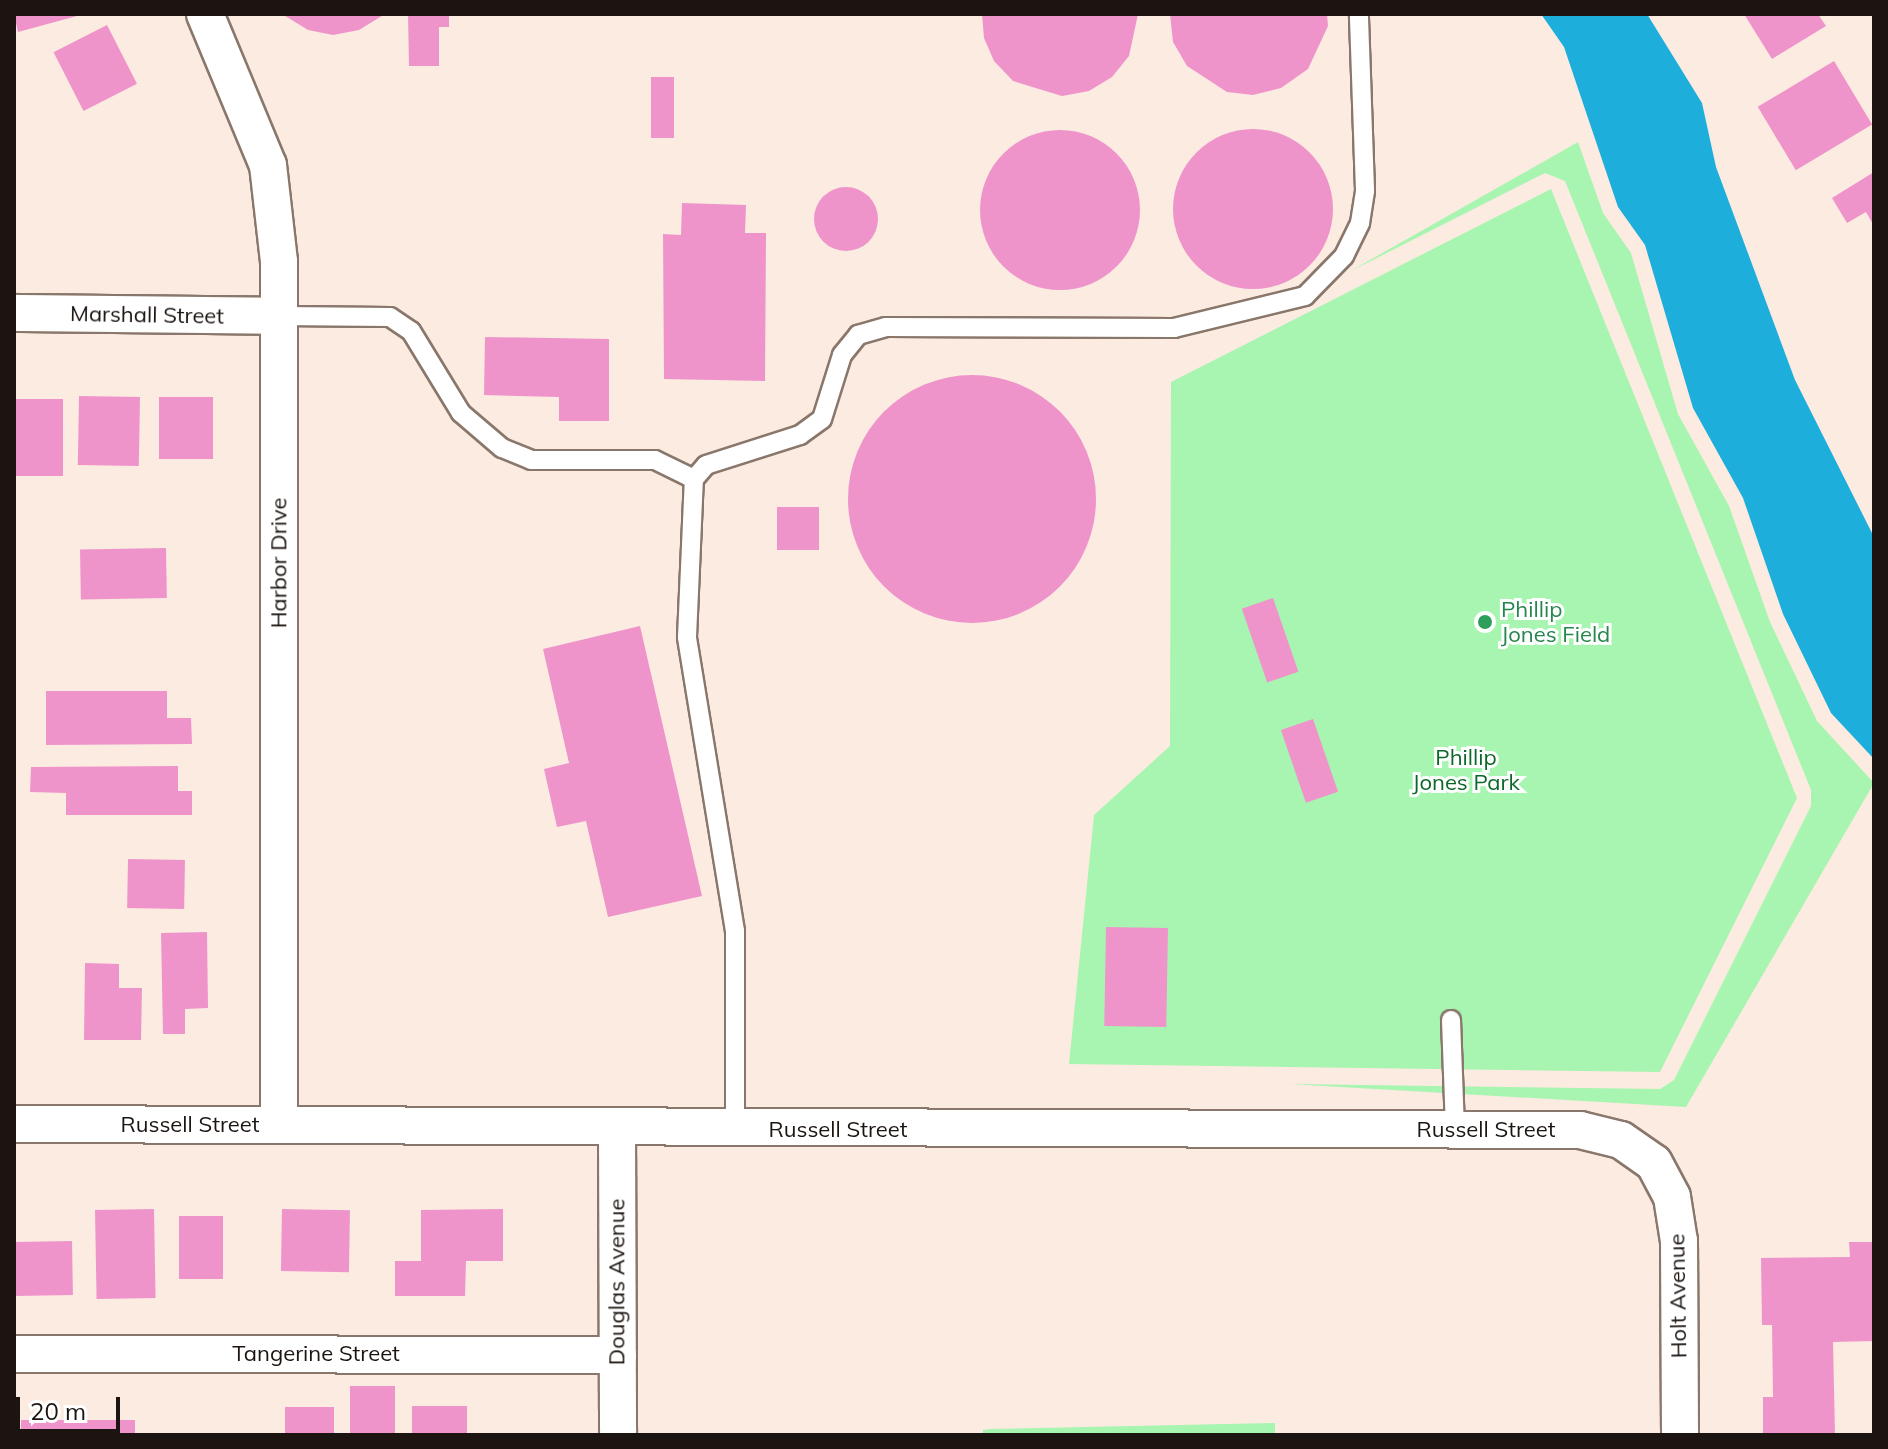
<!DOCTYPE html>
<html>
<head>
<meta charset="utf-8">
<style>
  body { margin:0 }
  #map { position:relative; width:1888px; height:1449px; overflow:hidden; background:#fcebe0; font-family:Mulish,sans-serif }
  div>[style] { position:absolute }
  .green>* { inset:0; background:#a7f5b0 }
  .water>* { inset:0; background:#1daedb }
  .building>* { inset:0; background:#ef94cb; transform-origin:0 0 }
  .round { border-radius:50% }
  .roads { filter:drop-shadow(2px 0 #8a776b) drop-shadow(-2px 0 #8a776b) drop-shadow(0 2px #8a776b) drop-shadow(0 -2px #8a776b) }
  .lane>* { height:18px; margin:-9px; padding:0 9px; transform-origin:9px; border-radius:9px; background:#fff }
  .street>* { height:36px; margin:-18px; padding:0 18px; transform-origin:18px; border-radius:18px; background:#fff }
  .dots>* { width:22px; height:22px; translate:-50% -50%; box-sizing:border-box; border:4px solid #fff; border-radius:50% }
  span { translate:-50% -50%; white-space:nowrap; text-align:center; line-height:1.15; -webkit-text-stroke:6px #fff; paint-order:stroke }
  .street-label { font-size:22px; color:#1b1410 }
  .leisure-label { font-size:22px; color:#27864d }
  .left { translate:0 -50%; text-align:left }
  .park-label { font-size:22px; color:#0c6828 }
  .frame { position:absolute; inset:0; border:16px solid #1b1410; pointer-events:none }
  .scale { position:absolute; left:16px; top:1397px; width:104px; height:36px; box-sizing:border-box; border:4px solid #1b1410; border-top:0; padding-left:10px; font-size:24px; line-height:28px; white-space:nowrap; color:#1b1410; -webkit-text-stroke:6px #fff; paint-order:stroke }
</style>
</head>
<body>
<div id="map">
  <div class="green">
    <div style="clip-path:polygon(1578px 142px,1603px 213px,1631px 253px,1678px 414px,1729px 506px,1770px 622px,1817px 721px,1874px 783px,1686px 1107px,1289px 1084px,1660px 1089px,1674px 1080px,1811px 806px,1811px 790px,1565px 181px,1545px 173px,1349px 272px)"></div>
    <div style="clip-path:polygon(1551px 189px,1797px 798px,1660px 1072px,1069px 1064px,1094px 815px,1170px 746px,1171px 382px)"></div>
    <div style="clip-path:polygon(1275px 1423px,1275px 1435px,983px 1435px,983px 1430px,991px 1429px)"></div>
  </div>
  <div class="water">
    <div style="clip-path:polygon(1541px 14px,1647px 14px,1702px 103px,1716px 167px,1795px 380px,1874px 537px,1874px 759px,1831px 713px,1783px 614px,1743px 498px,1693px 408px,1645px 245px,1618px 207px,1564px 47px)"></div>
  </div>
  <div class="building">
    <div style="clip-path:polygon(14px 14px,76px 14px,77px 16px,18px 32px)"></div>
    <div style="clip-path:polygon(282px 14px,385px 14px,359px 30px,333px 35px,308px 30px)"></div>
    <div style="clip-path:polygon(408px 14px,449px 14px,449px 27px,439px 27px,439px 66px,409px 66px)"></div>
    <div style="clip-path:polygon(982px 14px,1138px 14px,1129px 56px,1112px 77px,1089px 91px,1062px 96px,1013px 81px,994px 61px,984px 38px)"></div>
    <div style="clip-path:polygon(1170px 14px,1327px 14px,1328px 26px,1308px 69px,1281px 88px,1253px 95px,1227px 92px,1187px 66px,1173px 42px)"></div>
    <div style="clip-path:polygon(1744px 14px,1818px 14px,1826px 26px,1772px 59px)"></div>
    <div style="left:107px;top:25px;width:66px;height:60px;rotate:63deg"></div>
    <div style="left:1834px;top:61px;width:74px;height:89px;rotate:59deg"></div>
    <div style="left:651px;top:77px;width:23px;height:61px"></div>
    <div class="round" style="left:1173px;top:129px;width:160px;height:160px"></div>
    <div class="round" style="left:980px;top:130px;width:160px;height:160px"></div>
    <div style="clip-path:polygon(1874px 172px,1874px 226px,1866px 212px,1847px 223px,1832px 198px)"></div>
    <div class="round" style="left:814px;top:187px;width:64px;height:64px"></div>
    <div style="clip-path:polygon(682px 203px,746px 205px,745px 233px,766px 233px,765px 381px,664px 379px,663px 234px,681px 235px)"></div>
    <div style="clip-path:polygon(485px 337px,609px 339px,609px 421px,559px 421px,559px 397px,484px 395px)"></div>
    <div class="round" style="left:848px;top:375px;width:248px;height:248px"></div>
    <div style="left:140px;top:397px;width:69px;height:61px;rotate:91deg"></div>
    <div style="left:159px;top:397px;width:54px;height:62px"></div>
    <div style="left:14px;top:399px;width:49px;height:77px"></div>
    <div style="left:777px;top:507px;width:42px;height:43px"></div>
    <div style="left:166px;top:548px;width:50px;height:86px;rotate:89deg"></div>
    <div style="left:1273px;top:598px;width:78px;height:33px;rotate:71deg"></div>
    <div style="clip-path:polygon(640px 626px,702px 896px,608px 917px,586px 821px,557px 827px,544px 769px,569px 763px,543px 649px)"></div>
    <div style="clip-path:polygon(46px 691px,167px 691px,167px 718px,191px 718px,192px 744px,46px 745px)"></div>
    <div style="left:1313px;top:719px;width:77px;height:34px;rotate:71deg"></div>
    <div style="clip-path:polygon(178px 766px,178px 791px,192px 791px,192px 815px,66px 815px,66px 793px,30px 792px,31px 767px)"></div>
    <div style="left:128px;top:859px;width:57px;height:49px;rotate:1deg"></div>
    <div style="left:1106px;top:927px;width:62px;height:99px;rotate:1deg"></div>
    <div style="clip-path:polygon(207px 932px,208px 1008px,185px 1009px,185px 1034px,163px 1034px,161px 933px)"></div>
    <div style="clip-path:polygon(85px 963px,119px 964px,119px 988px,142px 988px,141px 1040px,84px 1040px)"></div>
    <div style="left:154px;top:1209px;width:89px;height:59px;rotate:89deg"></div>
    <div style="left:282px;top:1209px;width:68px;height:62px;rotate:1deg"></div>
    <div style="clip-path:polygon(503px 1209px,503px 1261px,466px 1261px,465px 1296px,395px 1296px,395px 1261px,421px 1261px,421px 1210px)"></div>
    <div style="left:179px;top:1216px;width:44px;height:63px"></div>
    <div style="left:72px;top:1241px;width:54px;height:58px;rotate:89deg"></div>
    <div style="clip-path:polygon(1849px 1242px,1874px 1242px,1874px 1341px,1833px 1342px,1835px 1435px,1763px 1435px,1763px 1397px,1773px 1397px,1772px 1325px,1762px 1325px,1761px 1258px,1850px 1257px)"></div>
    <div style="left:350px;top:1386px;width:45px;height:49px"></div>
    <div style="left:412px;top:1406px;width:55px;height:29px"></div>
    <div style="left:285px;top:1407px;width:49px;height:28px"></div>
    <div style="left:135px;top:1420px;width:15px;height:114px;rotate:90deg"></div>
  </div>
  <div class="roads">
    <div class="lane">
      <div style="left:279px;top:316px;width:111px;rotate:0.5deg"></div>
      <div style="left:390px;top:317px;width:25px;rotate:34deg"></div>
      <div style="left:411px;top:331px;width:96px;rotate:58.6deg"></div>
      <div style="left:461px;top:413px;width:54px;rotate:40.5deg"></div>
      <div style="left:502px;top:448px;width:31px;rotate:22deg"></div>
      <div style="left:531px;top:460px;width:124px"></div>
      <div style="left:655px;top:460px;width:43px;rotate:26deg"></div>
      <div style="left:1451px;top:1020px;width:110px;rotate:87.9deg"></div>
      <div style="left:735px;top:1131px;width:200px;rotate:-90deg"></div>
      <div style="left:735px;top:931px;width:298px;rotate:-99.3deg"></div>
      <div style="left:687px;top:637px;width:158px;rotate:-87.5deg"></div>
      <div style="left:694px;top:479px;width:18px;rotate:-49deg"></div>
      <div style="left:706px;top:465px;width:99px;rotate:-17.7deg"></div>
      <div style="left:800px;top:435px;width:27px;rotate:-36deg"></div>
      <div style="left:822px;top:419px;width:67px;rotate:-72.6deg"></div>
      <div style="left:842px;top:355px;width:26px;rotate:-51deg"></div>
      <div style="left:858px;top:335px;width:29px;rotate:-16deg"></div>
      <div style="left:886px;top:327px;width:288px;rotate:0.2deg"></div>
      <div style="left:1174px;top:328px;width:135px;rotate:-13.7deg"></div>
      <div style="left:1305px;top:296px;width:56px;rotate:-45.7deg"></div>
      <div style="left:1344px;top:256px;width:37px;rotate:-64deg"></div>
      <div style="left:1360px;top:223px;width:33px;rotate:-81deg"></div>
      <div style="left:1365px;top:190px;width:176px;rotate:-92deg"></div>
    </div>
    <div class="street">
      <div style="left:205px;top:14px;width:164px;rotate:67.4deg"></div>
      <div style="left:268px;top:165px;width:98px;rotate:83.5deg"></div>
      <div style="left:279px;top:262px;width:863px;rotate:90deg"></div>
      <div style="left:14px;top:313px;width:265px;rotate:0.6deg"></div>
      <div style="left:14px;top:1124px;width:1566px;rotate:0.22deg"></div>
      <div style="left:1580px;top:1130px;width:42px;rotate:13.7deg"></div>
      <div style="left:1621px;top:1140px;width:40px;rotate:34.9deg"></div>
      <div style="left:1654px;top:1163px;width:38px;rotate:62deg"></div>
      <div style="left:1672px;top:1197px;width:45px;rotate:81deg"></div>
      <div style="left:1679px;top:1241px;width:194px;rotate:89.7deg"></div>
      <div style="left:617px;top:1129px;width:306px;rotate:89.8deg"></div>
      <div style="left:14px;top:1354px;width:604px;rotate:0.09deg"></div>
    </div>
  </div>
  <div class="dots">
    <div style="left:1485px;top:622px;background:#2e9e5b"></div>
  </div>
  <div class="street-label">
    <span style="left:147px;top:315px;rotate:1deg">Marshall Street</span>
    <span style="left:279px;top:563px;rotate:-90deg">Harbor Drive</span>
    <span style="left:190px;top:1125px">Russell Street</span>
    <span style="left:838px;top:1130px">Russell Street</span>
    <span style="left:1486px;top:1130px">Russell Street</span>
    <span style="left:617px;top:1282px;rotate:-90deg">Douglas Avenue</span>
    <span style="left:1678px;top:1296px;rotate:-91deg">Holt Avenue</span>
    <span style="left:316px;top:1354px">Tangerine Street</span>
  </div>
  <div class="leisure-label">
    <span class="left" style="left:1501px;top:622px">Phillip<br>Jones Field</span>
  </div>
  <div class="park-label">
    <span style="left:1466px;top:770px">Phillip<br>Jones Park</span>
  </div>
  <div class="frame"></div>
  <div class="scale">20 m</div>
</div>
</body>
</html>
